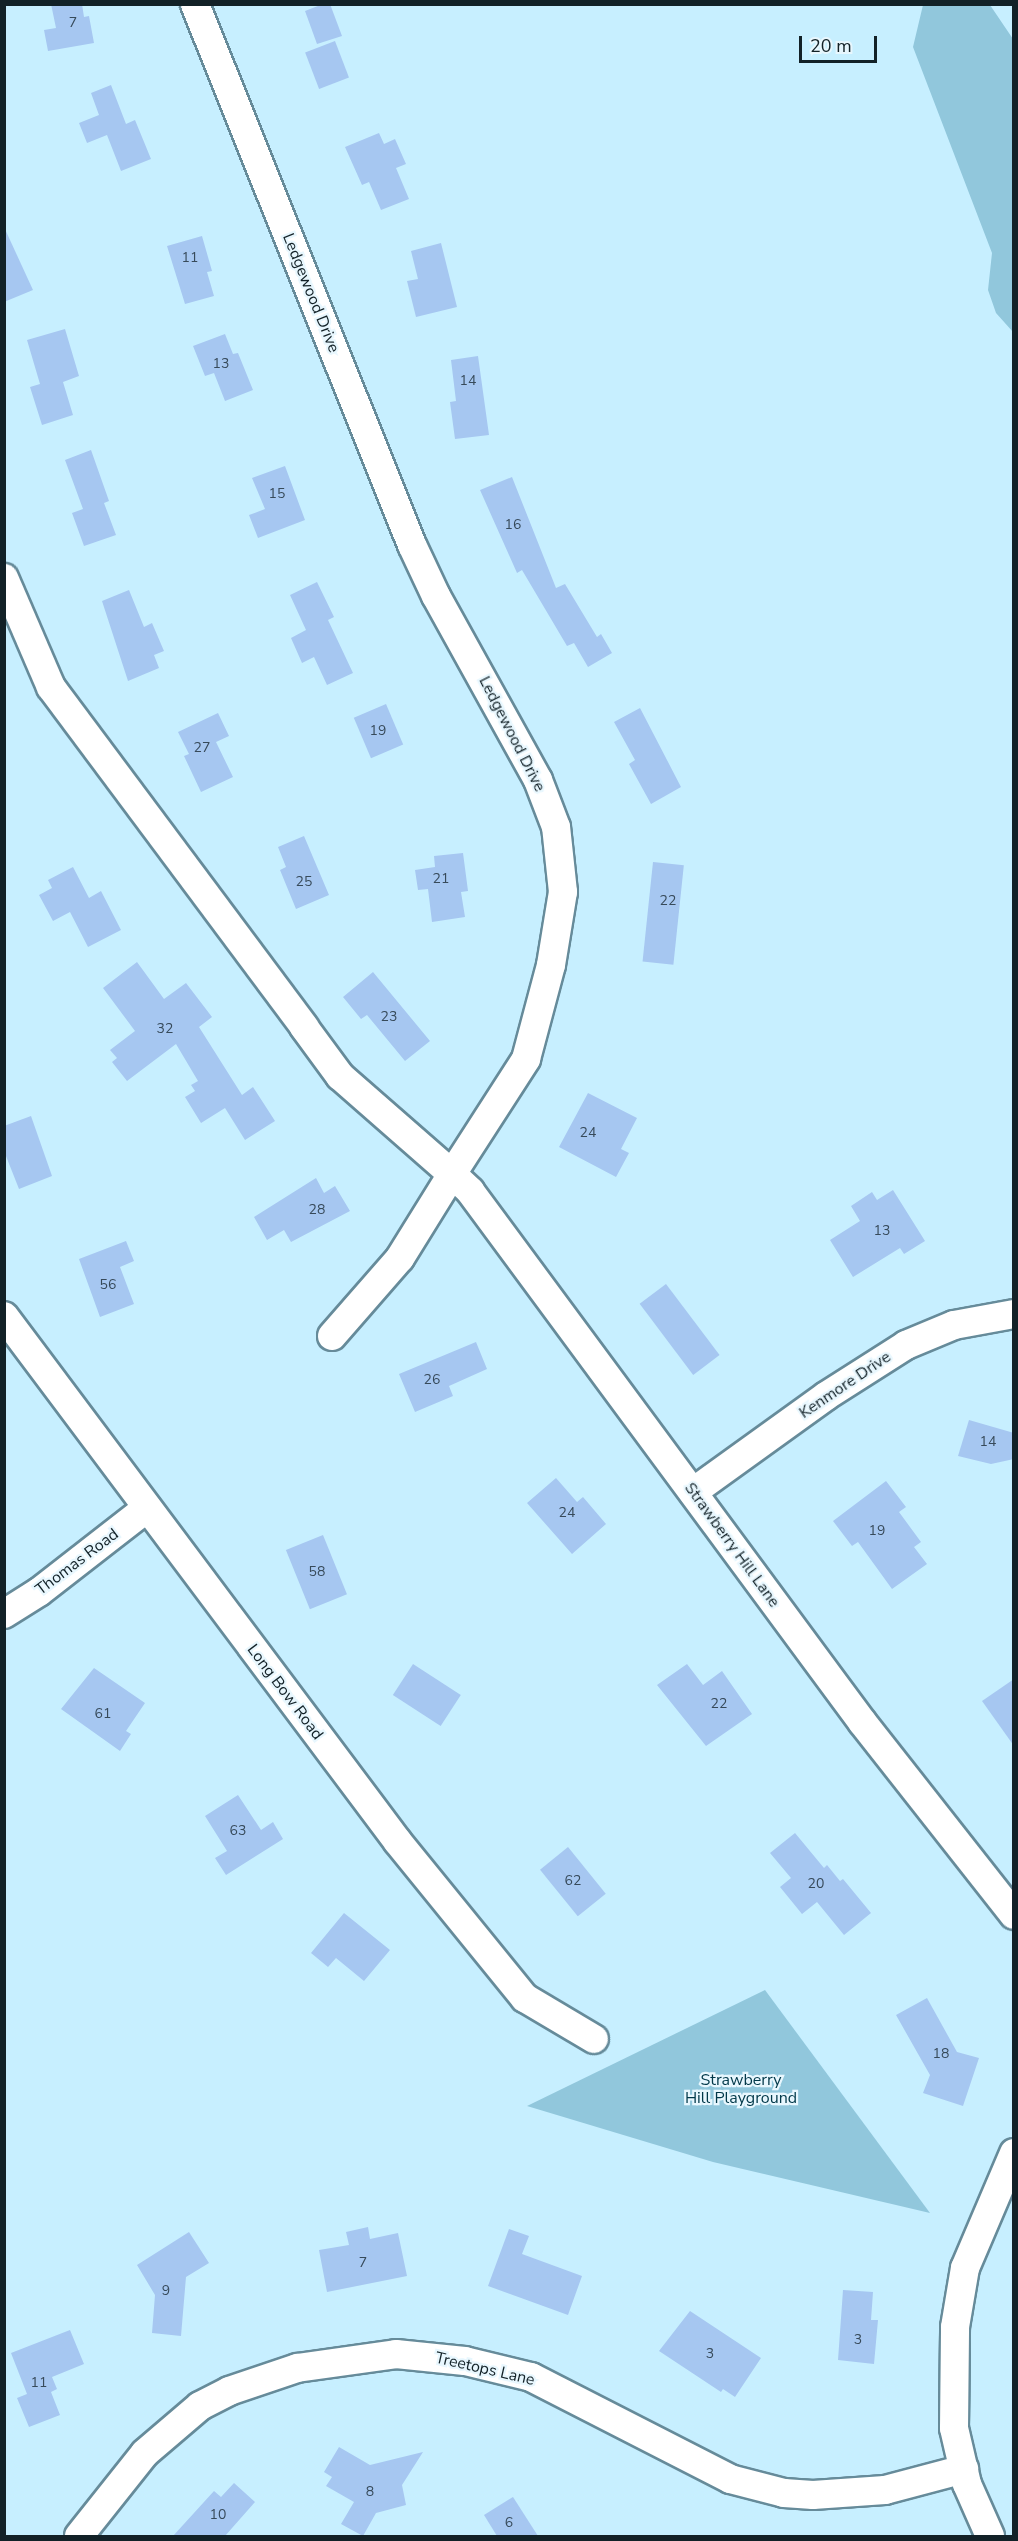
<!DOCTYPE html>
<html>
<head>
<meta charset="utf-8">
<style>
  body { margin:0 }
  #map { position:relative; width:1018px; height:2541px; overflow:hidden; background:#c7efff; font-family:"Nunito Sans",sans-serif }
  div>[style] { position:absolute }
  .green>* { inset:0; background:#91c7dc }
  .building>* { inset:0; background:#a6c7f1; transform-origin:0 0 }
  .roads { filter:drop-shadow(2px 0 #668b9a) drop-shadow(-2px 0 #668b9a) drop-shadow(0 2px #668b9a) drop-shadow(0 -2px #668b9a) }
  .minor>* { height:28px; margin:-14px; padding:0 14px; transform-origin:14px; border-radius:14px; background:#fff }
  span { translate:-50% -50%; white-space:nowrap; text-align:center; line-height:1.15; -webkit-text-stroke:4.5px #e8f7fe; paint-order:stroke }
  .number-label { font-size:14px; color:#374a5a }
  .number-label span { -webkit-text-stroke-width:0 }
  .street-label { font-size:16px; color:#122127 }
  .park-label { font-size:16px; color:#013849 }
  .frame { position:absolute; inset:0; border:6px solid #122127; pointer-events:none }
  .scale { position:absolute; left:799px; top:36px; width:78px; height:27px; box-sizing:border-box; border:3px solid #122127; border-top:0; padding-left:8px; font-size:18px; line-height:21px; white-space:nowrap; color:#122127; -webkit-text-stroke:4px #e8f7fe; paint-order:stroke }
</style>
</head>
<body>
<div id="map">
  <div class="green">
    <div style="clip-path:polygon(923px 5px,990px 5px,1013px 39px,1013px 332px,996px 313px,988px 290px,992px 253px,913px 47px)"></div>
    <div style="clip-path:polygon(765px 1990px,930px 2213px,713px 2162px,527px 2106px)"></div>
  </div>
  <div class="building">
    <div style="clip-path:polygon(51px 4px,82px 4px,84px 17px,89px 16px,94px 43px,48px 51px,44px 30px,56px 28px)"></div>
    <div style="clip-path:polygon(323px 4px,330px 4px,342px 36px,317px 44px,305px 11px)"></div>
    <div style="left:335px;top:41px;width:39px;height:32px;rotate:69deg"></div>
    <div style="clip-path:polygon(111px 85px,126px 124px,135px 120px,151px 159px,121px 171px,107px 135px,87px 143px,79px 123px,99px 115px,91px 93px)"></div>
    <div style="clip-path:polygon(379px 133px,384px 144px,395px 139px,406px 164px,396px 168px,409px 199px,381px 210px,369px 182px,362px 185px,345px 147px)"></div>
    <div style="clip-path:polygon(4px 227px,33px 290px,4px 302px)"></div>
    <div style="clip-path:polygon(202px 236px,212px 271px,207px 272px,214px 296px,185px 304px,167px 246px)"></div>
    <div style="clip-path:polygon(441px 243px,457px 307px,416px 317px,407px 281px,418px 279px,411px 251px)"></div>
    <div style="clip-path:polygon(65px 329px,79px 376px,63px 382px,73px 415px,42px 425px,30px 387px,40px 384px,27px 340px)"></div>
    <div style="clip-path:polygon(225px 334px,233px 354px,238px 353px,253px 390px,225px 401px,214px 373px,205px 376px,193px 346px)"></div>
    <div style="clip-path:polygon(478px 356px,489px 435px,455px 439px,450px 402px,456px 401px,451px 360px)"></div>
    <div style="clip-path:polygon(91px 450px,109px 501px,104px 503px,116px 535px,84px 546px,72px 513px,83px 509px,65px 460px)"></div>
    <div style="clip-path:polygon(285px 466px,305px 520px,258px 538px,249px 515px,265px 509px,252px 478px)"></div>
    <div style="clip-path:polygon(512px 477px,556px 588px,565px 584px,597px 637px,601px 634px,612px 653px,588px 667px,574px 643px,567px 646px,522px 570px,517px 573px,480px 490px)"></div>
    <div style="clip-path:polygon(317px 582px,334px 617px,328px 620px,353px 673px,327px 685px,314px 657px,302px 663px,291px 638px,306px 630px,290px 595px)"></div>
    <div style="clip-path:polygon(129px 590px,144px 627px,152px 623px,164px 651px,154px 655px,159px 668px,128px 681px,102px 601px)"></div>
    <div style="left:386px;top:704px;width:44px;height:35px;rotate:67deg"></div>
    <div style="clip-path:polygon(640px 708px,681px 787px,651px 804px,629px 764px,635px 760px,614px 722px)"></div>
    <div style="clip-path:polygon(218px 713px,229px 736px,216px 742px,233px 777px,201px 792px,184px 756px,189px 754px,178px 732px)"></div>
    <div style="clip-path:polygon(304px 836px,329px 895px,296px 909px,280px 870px,286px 867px,278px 847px)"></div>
    <div style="clip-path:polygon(463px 853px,468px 891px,461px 892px,465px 917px,432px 922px,428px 889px,418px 890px,415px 870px,435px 867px,434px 856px)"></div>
    <div style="left:653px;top:862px;width:31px;height:100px;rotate:6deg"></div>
    <div style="clip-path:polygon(73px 867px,89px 898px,101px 891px,121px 930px,88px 947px,70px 912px,53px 921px,39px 895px,52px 888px,48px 880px)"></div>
    <div style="clip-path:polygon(137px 962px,164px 999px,186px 983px,212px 1017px,199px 1027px,242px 1095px,253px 1087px,275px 1121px,245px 1140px,225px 1108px,201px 1123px,185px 1097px,195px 1091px,191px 1085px,198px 1081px,176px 1044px,127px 1081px,112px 1062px,117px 1058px,110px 1050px,135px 1031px,103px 988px)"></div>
    <div style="clip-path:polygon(373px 972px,430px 1041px,405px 1061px,367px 1015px,361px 1019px,343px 997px)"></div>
    <div style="clip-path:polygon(588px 1093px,637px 1118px,621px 1149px,629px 1153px,616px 1177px,559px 1147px)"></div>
    <div style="clip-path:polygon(31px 1116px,52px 1176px,19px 1189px,4px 1151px,4px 1126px)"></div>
    <div style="clip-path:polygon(316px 1178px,324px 1193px,335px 1186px,350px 1211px,291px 1242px,284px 1230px,267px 1240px,254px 1217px)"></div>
    <div style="clip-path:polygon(893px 1190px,925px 1241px,904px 1254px,900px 1248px,853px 1277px,830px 1240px,860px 1221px,851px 1206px,872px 1192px,877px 1200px)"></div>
    <div style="clip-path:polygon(126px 1241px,134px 1261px,120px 1267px,134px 1304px,100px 1317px,79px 1259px)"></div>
    <div style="left:666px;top:1284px;width:89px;height:33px;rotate:53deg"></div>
    <div style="clip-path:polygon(476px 1342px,487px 1369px,449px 1386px,453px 1396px,415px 1412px,399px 1374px)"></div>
    <div style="clip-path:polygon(969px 1420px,1014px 1433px,1014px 1459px,991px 1464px,958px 1456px)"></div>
    <div style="clip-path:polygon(556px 1478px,577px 1502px,583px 1497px,606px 1524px,572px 1554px,527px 1503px)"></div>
    <div style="clip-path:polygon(886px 1481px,906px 1507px,899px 1512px,921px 1542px,914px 1547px,927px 1564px,892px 1589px,858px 1542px,852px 1546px,833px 1521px)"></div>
    <div style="left:323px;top:1535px;width:64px;height:40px;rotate:68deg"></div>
    <div style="left:413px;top:1664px;width:57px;height:37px;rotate:33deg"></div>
    <div style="clip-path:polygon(687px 1664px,703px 1685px,722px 1671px,752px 1714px,706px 1746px,657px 1685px)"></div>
    <div style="clip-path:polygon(94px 1668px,145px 1703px,126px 1731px,131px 1734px,120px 1751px,61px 1709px)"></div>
    <div style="clip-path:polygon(1014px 1679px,1014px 1746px,982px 1701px)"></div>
    <div style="clip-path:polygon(238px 1795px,261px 1830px,273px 1822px,283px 1839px,226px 1875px,215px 1858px,227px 1851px,205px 1816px)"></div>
    <div style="clip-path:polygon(795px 1833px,824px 1868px,827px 1865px,840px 1881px,843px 1879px,871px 1913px,844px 1935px,817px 1902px,802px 1914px,780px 1887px,791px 1878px,770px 1853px)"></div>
    <div style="left:568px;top:1847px;width:60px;height:36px;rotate:51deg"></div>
    <div style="clip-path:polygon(344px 1913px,390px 1950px,364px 1981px,336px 1958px,328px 1967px,311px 1953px)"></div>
    <div style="clip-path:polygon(927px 1998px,957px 2052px,979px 2058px,963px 2106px,923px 2093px,930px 2075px,896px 2015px)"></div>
    <div style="clip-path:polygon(368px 2227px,370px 2239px,398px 2233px,407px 2276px,327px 2292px,319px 2250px,349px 2245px,346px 2232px)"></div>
    <div style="clip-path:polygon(509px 2229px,529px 2236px,522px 2254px,582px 2276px,568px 2315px,488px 2286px)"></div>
    <div style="clip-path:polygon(189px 2232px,209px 2263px,186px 2277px,181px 2336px,152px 2333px,155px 2295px,137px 2265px)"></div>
    <div style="clip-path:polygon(843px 2290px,873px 2292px,871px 2320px,878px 2320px,874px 2364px,838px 2360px)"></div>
    <div style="clip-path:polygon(690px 2311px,761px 2358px,735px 2397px,723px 2389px,721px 2392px,659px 2351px)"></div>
    <div style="clip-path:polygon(70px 2330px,84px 2364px,52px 2377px,57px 2389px,51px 2392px,60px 2415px,29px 2427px,17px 2398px,27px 2394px,11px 2353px)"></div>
    <div style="clip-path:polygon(339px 2447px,370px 2465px,423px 2452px,402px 2485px,406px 2505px,376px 2513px,363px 2536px,341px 2524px,354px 2502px,326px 2486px,332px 2477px,324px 2472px)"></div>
    <div style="clip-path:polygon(234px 2483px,255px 2502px,225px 2536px,173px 2536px,214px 2491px,221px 2497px)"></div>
    <div style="clip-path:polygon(513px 2497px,538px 2536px,497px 2536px,484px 2515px)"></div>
  </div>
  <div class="roads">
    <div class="minor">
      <div style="left:4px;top:578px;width:119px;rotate:66.7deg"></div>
      <div style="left:51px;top:687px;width:424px;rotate:53.3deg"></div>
      <div style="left:304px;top:1027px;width:61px;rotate:53.7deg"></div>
      <div style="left:340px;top:1076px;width:149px;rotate:41.2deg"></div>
      <div style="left:452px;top:1174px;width:137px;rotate:-57.2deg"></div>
      <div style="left:526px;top:1059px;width:97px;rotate:-75.1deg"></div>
      <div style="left:551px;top:965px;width:74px;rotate:-80.7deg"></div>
      <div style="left:563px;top:892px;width:65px;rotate:-96.1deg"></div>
      <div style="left:556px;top:827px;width:50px;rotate:-111deg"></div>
      <div style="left:538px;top:780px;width:210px;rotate:-119deg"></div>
      <div style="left:436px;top:596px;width:56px;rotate:-115.2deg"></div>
      <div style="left:412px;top:545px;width:583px;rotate:-111.86deg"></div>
      <div style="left:4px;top:1316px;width:657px;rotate:53.16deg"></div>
      <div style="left:398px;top:1842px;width:201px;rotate:50.9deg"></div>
      <div style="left:525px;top:1998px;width:80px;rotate:30.7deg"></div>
      <div style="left:332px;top:1336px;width:103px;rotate:-48.9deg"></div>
      <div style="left:400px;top:1258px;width:99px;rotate:-58.2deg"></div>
      <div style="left:452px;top:1174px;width:25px;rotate:43deg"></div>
      <div style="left:470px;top:1191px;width:661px;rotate:53.55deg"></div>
      <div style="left:863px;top:1723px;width:244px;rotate:51.8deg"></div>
      <div style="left:693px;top:1492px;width:164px;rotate:-35.8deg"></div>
      <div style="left:826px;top:1396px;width:95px;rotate:-32.5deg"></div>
      <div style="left:906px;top:1345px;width:52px;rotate:-22.6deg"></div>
      <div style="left:954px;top:1325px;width:61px;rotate:-10.4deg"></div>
      <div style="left:4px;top:1614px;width:41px;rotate:-32.2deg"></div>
      <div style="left:39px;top:1592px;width:137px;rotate:-37.9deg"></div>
      <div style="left:79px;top:2536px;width:106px;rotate:-51.5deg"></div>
      <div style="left:145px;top:2453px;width:72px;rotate:-40.5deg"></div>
      <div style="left:200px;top:2406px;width:33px;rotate:-27deg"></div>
      <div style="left:229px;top:2391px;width:72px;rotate:-18.7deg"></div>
      <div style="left:297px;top:2368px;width:100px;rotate:-8deg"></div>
      <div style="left:396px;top:2354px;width:69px;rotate:5.8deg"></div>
      <div style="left:465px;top:2361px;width:68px;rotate:13.6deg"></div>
      <div style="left:531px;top:2377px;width:224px;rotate:27.1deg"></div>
      <div style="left:730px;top:2479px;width:56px;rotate:14.5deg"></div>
      <div style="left:784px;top:2493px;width:29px;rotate:4deg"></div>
      <div style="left:813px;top:2495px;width:72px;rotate:-4deg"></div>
      <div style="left:885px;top:2490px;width:82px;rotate:-14.9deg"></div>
      <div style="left:990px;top:2536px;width:57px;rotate:-113.9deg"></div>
      <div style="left:967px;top:2484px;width:57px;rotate:-103.1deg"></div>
      <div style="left:954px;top:2428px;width:101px;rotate:-89.4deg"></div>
      <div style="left:955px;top:2327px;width:60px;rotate:-80.4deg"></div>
      <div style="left:965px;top:2268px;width:125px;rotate:-66.9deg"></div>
    </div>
  </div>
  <div class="number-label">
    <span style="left:73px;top:23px">7</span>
    <span style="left:190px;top:258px">11</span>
    <span style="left:221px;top:364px">13</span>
    <span style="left:468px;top:381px">14</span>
    <span style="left:277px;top:494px">15</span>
    <span style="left:513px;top:525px">16</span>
    <span style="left:378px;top:731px">19</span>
    <span style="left:202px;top:748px">27</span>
    <span style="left:441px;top:879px">21</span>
    <span style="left:304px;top:882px">25</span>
    <span style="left:668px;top:901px">22</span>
    <span style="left:389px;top:1017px">23</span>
    <span style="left:165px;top:1029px">32</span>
    <span style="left:588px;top:1133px">24</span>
    <span style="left:317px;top:1210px">28</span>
    <span style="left:882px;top:1231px">13</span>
    <span style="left:108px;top:1285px">56</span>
    <span style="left:432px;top:1380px">26</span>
    <span style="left:988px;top:1442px">14</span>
    <span style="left:567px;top:1513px">24</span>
    <span style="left:877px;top:1531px">19</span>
    <span style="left:317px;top:1572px">58</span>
    <span style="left:719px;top:1704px">22</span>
    <span style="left:103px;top:1714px">61</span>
    <span style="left:238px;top:1831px">63</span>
    <span style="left:573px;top:1881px">62</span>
    <span style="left:816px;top:1884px">20</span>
    <span style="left:941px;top:2054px">18</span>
    <span style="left:363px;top:2263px">7</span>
    <span style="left:166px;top:2291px">9</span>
    <span style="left:858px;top:2340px">3</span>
    <span style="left:710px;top:2354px">3</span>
    <span style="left:39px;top:2383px">11</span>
    <span style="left:370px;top:2492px">8</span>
    <span style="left:218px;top:2515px">10</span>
    <span style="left:509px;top:2523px">6</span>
  </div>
  <div class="street-label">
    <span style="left:311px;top:293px;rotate:68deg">Ledgewood Drive</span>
    <span style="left:512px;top:734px;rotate:63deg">Ledgewood Drive</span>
    <span style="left:845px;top:1385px;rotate:-34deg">Kenmore Drive</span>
    <span style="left:732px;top:1545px;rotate:54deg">Strawberry Hill Lane</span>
    <span style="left:77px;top:1562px;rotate:-37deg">Thomas Road</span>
    <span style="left:285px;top:1692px;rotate:53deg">Long Bow Road</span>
    <span style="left:485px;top:2369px;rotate:13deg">Treetops Lane</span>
  </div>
  <div class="park-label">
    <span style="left:741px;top:2089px">Strawberry<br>Hill Playground</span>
  </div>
  <div class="frame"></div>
  <div class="scale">20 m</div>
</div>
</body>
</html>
